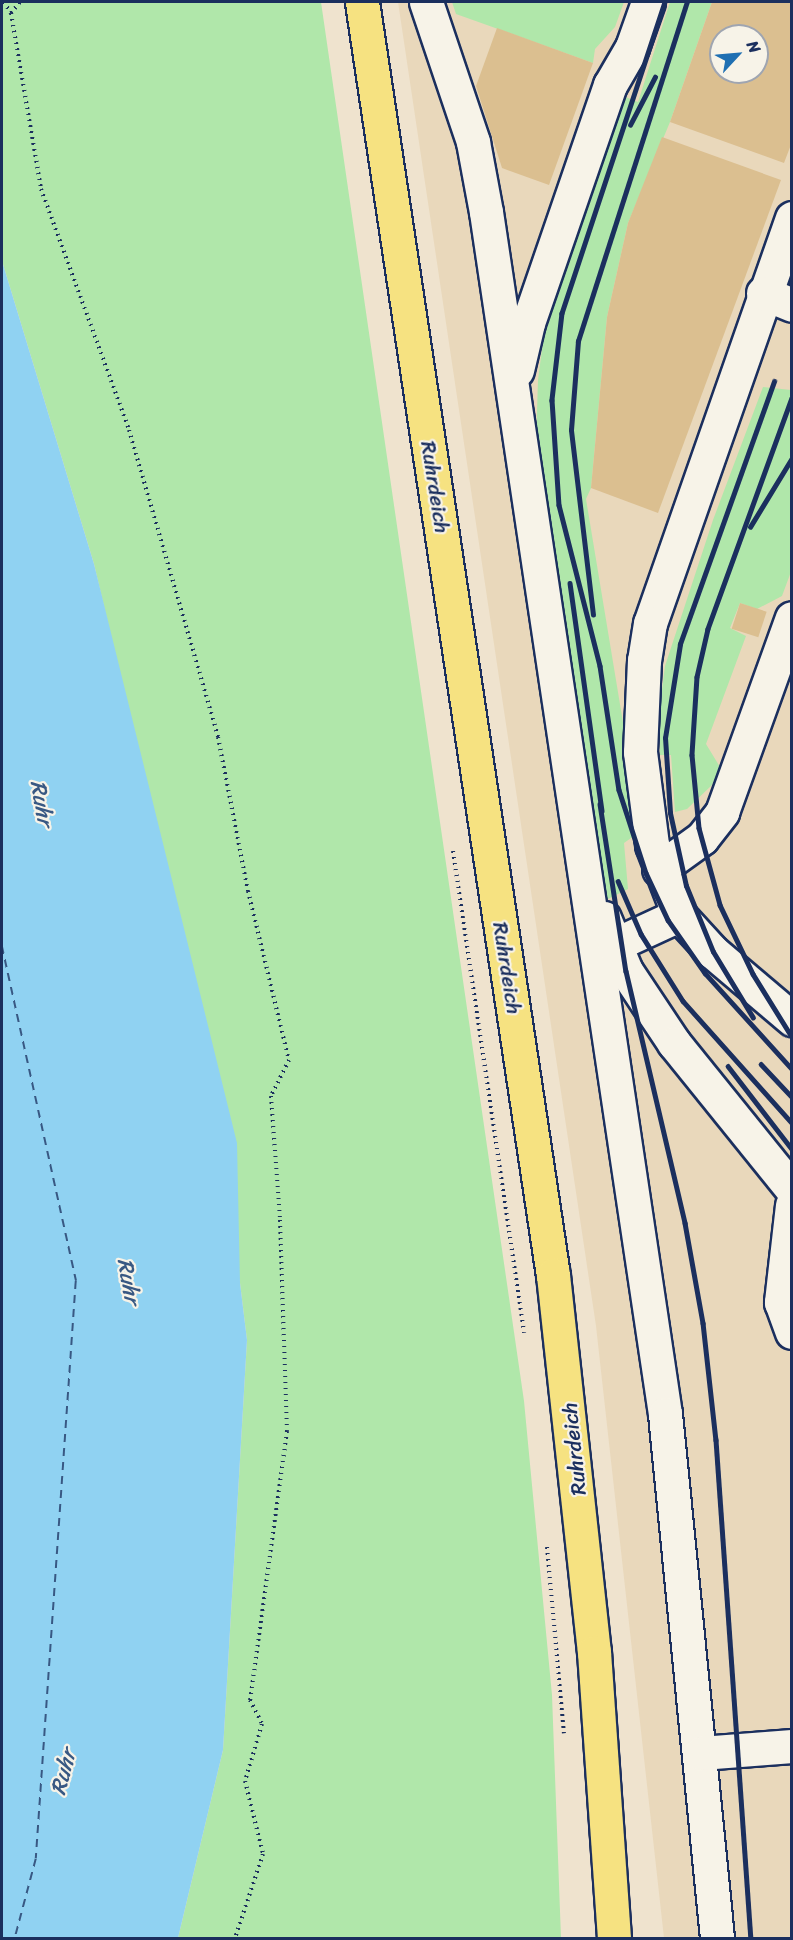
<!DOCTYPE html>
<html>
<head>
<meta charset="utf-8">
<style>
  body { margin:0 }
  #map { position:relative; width:793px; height:1940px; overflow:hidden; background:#efe3ce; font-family:Sriracha,sans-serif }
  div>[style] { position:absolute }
  .built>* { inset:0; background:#e9d8bb }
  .green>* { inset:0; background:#b0e7aa }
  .water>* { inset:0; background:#90d2f2 }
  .ferry>* { height:1.5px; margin-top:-0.75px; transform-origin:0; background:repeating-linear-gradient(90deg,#385883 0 8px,transparent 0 14px) }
  .building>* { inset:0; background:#dbbf90; transform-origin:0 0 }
  .path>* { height:4px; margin-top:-2px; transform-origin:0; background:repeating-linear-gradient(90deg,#1b2f5e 0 1.5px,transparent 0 6px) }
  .roads { filter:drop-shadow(2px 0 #1b2f5e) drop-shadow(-2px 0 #1b2f5e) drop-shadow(0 2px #1b2f5e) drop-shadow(0 -2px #1b2f5e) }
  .minor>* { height:33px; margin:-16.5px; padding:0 16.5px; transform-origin:16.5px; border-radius:16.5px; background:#f7f3e8 }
  .major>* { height:33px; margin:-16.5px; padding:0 16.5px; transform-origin:16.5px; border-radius:16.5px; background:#f6e281 }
  .rail>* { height:4.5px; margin:-2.25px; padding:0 2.25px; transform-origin:2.25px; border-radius:2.25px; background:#1b2f5e }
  span { translate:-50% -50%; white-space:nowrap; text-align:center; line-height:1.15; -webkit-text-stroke:4.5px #f7f3e8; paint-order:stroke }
  .street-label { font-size:21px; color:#1b2f5e }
  .water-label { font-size:22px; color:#385883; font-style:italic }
  .frame { position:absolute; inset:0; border:3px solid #1b2f5e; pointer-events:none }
  .north { position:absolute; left:709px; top:24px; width:60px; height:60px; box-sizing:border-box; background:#f7f3e8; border:2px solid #9fa5b1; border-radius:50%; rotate:64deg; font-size:16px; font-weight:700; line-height:24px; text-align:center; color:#1b2f5e }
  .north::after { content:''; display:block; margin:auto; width:21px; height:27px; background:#1f6fb2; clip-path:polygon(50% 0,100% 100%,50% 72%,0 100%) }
</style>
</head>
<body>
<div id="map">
  <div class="built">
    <div style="clip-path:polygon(evenodd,398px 2px,791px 2px,791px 1938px,664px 1938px,596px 1326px,398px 2px,721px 36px,757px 36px,757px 72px,721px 72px,721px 36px)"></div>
  </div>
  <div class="green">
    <div style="clip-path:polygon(2px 2px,321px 2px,524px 1401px,552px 1695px,561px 1938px,178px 1938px,223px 1750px,247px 1340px,240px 1283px,138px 751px,94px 564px,2px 261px)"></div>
    <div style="clip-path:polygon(452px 2px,624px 2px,615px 27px,595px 49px,593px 63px,456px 14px)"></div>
    <div style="clip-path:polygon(670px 2px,712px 2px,670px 122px,628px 223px,607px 317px,591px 488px,586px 499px,641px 831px,624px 843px,628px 889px,606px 900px,536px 443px,538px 380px,546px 318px,623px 96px,638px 102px)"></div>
    <div style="clip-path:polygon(763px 387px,791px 390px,792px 569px,782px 596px,757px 609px,740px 603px,730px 628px,746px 636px,706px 744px,720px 767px,712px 785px,687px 809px,675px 812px,671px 755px,660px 755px,659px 713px,665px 666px,713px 520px)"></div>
  </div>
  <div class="water">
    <div style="clip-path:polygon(2px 261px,94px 564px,237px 1143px,240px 1283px,247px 1340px,223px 1750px,178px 1938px,2px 1938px)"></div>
  </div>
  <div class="ferry">
    <div style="left:2px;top:946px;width:343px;rotate:77.5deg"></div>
    <div style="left:76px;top:1281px;width:579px;rotate:93.96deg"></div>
    <div style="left:36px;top:1859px;width:82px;rotate:104.9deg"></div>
  </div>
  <div class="building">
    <div style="clip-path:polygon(evenodd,712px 2px,792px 2px,792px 142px,784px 163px,670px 122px,712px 2px,721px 36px,757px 36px,757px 72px,721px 72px,721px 36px)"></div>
    <div style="clip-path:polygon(497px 28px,593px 63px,549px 185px,502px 168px,476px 86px)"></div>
    <div style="clip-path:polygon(662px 137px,781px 180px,658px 513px,591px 488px,607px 317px,628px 223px)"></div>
    <div style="left:740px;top:603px;width:28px;height:27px;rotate:18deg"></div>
  </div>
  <div class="path">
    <div style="left:4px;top:2px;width:13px;rotate:58deg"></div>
    <div style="left:11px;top:13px;width:179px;rotate:80.3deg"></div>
    <div style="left:41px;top:189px;width:257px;rotate:69.9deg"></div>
    <div style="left:129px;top:430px;width:320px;rotate:73.8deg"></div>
    <div style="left:218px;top:737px;width:157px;rotate:79deg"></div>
    <div style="left:248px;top:891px;width:174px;rotate:76.4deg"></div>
    <div style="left:289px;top:1060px;width:40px;rotate:116.6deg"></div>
    <div style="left:271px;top:1096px;width:124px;rotate:85.8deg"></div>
    <div style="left:280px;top:1220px;width:211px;rotate:88.1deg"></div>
    <div style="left:287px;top:1431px;width:272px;rotate:97.8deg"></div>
    <div style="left:250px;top:1700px;width:27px;rotate:63deg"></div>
    <div style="left:262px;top:1724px;width:59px;rotate:106.6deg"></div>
    <div style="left:245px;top:1781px;width:75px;rotate:76.1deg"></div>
    <div style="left:263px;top:1854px;width:89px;rotate:108.4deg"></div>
    <div style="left:11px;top:13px;width:14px;rotate:-51deg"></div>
    <div style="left:453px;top:851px;width:487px;rotate:81.6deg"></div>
    <div style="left:547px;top:1547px;width:187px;rotate:84.8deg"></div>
  </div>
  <div class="roads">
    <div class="minor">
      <div style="left:426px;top:2px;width:148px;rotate:71.4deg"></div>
      <div style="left:473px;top:142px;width:71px;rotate:79.5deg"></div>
      <div style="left:486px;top:212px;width:1215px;rotate:81.53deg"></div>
      <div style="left:665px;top:1414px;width:527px;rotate:84.33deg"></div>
      <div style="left:792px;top:218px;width:429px;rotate:109.3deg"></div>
      <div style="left:650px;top:623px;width:37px;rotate:99deg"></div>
      <div style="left:644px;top:660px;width:92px;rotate:92.5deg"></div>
      <div style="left:640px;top:752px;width:94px;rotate:82.6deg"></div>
      <div style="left:652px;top:845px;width:75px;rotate:68.9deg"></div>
      <div style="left:679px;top:915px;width:50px;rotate:47.4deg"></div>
      <div style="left:713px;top:952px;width:104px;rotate:40.3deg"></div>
      <div style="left:763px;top:293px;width:31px;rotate:22deg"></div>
      <div style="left:517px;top:370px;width:48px;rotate:-76.8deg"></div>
      <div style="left:528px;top:323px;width:252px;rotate:-71deg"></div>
      <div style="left:610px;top:85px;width:44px;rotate:-59.9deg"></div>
      <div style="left:632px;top:47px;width:48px;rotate:-70.4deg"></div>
      <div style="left:659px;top:869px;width:53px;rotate:-35.8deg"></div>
      <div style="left:702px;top:838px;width:33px;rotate:-52deg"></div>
      <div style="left:722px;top:812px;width:206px;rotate:-70.2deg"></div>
      <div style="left:604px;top:918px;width:57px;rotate:67.5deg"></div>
      <div style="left:626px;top:971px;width:87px;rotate:56.3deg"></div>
      <div style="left:674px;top:1043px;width:188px;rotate:51.1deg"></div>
      <div style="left:614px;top:945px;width:72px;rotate:-24.8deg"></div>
      <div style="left:792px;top:1205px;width:98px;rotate:96.5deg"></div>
      <div style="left:781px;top:1302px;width:32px;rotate:70deg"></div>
      <div style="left:701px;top:1753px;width:91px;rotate:-4.4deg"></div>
    </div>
    <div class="major">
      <div style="left:362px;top:2px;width:1287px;rotate:81.47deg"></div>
      <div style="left:553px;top:1275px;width:379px;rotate:83.8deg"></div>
      <div style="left:594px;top:1652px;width:287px;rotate:86deg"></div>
    </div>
  </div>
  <div class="rail">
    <div style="left:665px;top:2px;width:328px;rotate:108.3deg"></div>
    <div style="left:562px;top:313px;width:88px;rotate:96.6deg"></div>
    <div style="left:552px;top:400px;width:105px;rotate:86.2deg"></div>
    <div style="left:559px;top:505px;width:166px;rotate:75.7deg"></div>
    <div style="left:600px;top:666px;width:125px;rotate:81.3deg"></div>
    <div style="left:619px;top:790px;width:87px;rotate:72deg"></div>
    <div style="left:646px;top:873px;width:52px;rotate:64.9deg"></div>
    <div style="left:668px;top:920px;width:65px;rotate:55.1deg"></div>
    <div style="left:705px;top:973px;width:130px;rotate:47.8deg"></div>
    <div style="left:630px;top:125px;width:54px;rotate:-62.5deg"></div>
    <div style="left:792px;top:398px;width:246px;rotate:110deg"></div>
    <div style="left:708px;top:629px;width:49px;rotate:102.9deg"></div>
    <div style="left:697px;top:677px;width:78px;rotate:93.7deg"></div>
    <div style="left:692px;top:755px;width:73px;rotate:84.5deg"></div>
    <div style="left:699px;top:828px;width:80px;rotate:74.7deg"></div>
    <div style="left:720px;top:905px;width:76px;rotate:64.4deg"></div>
    <div style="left:753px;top:974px;width:74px;rotate:58.2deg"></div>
    <div style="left:750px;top:527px;width:81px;rotate:-58.7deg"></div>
    <div style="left:570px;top:583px;width:230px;rotate:82deg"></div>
    <div style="left:593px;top:615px;width:186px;rotate:-96.8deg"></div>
    <div style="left:571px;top:430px;width:89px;rotate:-85.5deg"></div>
    <div style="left:578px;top:341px;width:356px;rotate:-72.2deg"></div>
    <div style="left:600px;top:804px;width:169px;rotate:81.2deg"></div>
    <div style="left:626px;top:971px;width:259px;rotate:76.8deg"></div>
    <div style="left:685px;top:1223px;width:102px;rotate:79.8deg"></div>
    <div style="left:703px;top:1323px;width:118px;rotate:83.7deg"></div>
    <div style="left:716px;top:1440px;width:499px;rotate:86deg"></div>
    <div style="left:618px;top:881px;width:58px;rotate:66.5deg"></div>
    <div style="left:641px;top:934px;width:79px;rotate:57.9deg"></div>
    <div style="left:683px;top:1001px;width:164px;rotate:48.2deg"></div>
    <div style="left:753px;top:1018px;width:77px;rotate:-121.2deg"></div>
    <div style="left:713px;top:952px;width:71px;rotate:-112.2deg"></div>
    <div style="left:686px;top:886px;width:75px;rotate:-102.4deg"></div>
    <div style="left:670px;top:813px;width:75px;rotate:-93.8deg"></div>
    <div style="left:665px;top:738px;width:95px;rotate:-80.9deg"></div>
    <div style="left:680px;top:644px;width:279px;rotate:-70.3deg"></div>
    <div style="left:761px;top:1064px;width:45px;rotate:46.8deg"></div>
    <div style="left:728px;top:1066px;width:105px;rotate:52.4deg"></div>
  </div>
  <div class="street-label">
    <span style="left:435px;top:487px;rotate:81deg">Ruhrdeich</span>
    <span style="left:507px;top:968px;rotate:81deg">Ruhrdeich</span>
    <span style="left:574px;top:1449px;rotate:-96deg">Ruhrdeich</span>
  </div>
  <div class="water-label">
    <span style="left:42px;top:803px;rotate:80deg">Ruhr</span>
    <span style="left:129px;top:1281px;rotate:80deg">Ruhr</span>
    <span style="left:63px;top:1772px;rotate:-76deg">Ruhr</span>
  </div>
  <div class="frame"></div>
  <div class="north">N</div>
</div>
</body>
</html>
